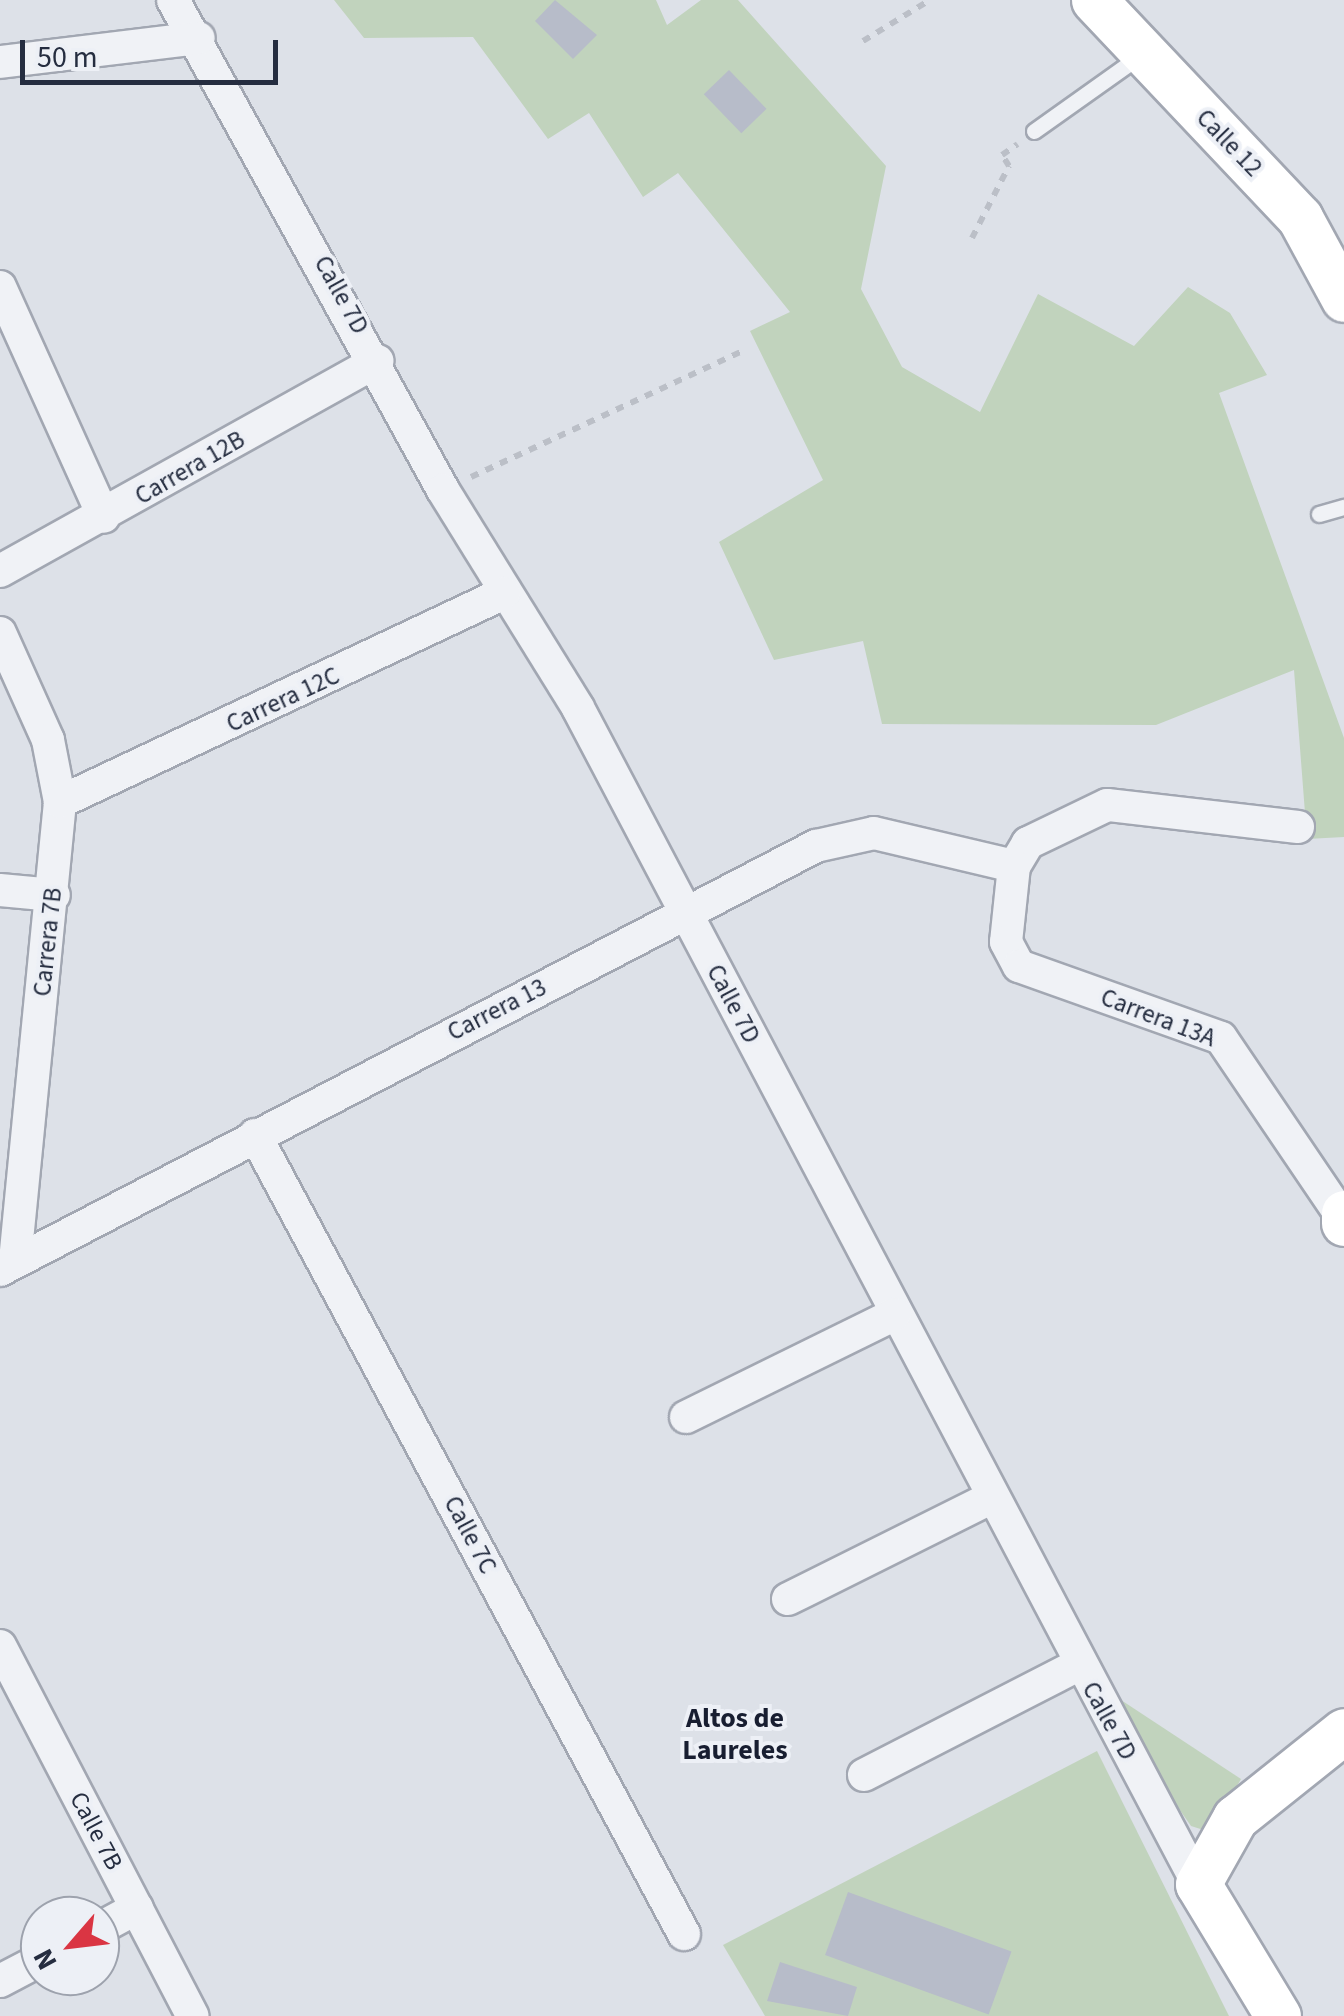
<!DOCTYPE html>
<html>
<head>
<meta charset="utf-8">
<style>
  body { margin:0 }
  #map { position:relative; width:1344px; height:2016px; overflow:hidden; background:#dde1e8; font-family:"Source Sans 3",sans-serif }
  div>[style] { position:absolute }
  .green>* { inset:0; background:#c1d3bd }
  .building>* { inset:0; background:#b7bcc9; transform-origin:0 0 }
  .path>* { height:6px; margin-top:-3px; transform-origin:0; background:repeating-linear-gradient(90deg,#bbbfc7 0 8px,transparent 0 16px) }
  .roads { filter:drop-shadow(2px 0 #a2a7b2) drop-shadow(-2px 0 #a2a7b2) drop-shadow(0 2px #a2a7b2) drop-shadow(0 -2px #a2a7b2) }
  .service>* { height:15px; margin:-7.5px; padding:0 7.5px; transform-origin:7.5px; border-radius:7.5px; background:#f0f2f6 }
  .minor>* { height:32px; margin:-16px; padding:0 16px; transform-origin:16px; border-radius:16px; background:#f0f2f6 }
  .secondary>* { height:45px; margin:-22.5px; padding:0 22.5px; transform-origin:22.5px; border-radius:22.5px; background:#fff }
  span { translate:-50% -50%; white-space:nowrap; text-align:center; line-height:1.15; -webkit-text-stroke:8px #edf0f6; paint-order:stroke }
  .street-label { font-size:25px; color:#252d40 }
  .neighbourhood-label { font-size:28px; color:#181e31; font-weight:700 }
  .north { position:absolute; left:20px; top:1896px; width:100px; height:100px; box-sizing:border-box; background:#edf0f6; border:2px solid #9da2ad; border-radius:50%; rotate:242deg; font-size:28px; font-weight:700; line-height:40px; text-align:center; color:#252d40 }
  .north::after { content:''; display:block; margin:auto; width:35px; height:45px; background:#da3543; clip-path:polygon(50% 0,100% 100%,50% 72%,0 100%) }
  .scale { position:absolute; left:20px; top:40px; width:258px; height:45px; box-sizing:border-box; border:5px solid #252d40; border-top:0; padding-left:12px; font-size:30px; line-height:35px; white-space:nowrap; color:#252d40; -webkit-text-stroke:8px #edf0f6; paint-order:stroke }
</style>
</head>
<body>
<div id="map">
  <div class="green">
    <div style="clip-path:polygon(334px 0,656px 0,667px 25px,701px 0,738px 0,886px 166px,861px 289px,902px 367px,980px 412px,1038px 294px,1134px 346px,1188px 287px,1230px 313px,1267px 375px,1219px 393px,1344px 738px,1344px 837px,1307px 839px,1294px 670px,1156px 725px,882px 724px,863px 641px,774px 660px,719px 542px,823px 480px,750px 331px,790px 312px,678px 173px,643px 197px,589px 113px,548px 139px,473px 37px,364px 38px)"></div>
    <div style="clip-path:polygon(1121px 1700px,1241px 1779px,1210px 1832px,1191px 1826px,1168px 1793px)"></div>
    <div style="clip-path:polygon(1097px 1751px,1229px 2016px,765px 2016px,723px 1945px)"></div>
  </div>
  <div class="building">
    <div style="clip-path:polygon(555px 0,597px 35px,573px 59px,535px 21px)"></div>
    <div style="left:729px;top:70px;width:54px;height:35px;rotate:46deg"></div>
    <div style="left:848px;top:1892px;width:174px;height:67px;rotate:20deg"></div>
    <div style="clip-path:polygon(780px 1962px,857px 1987px,848px 2016px,767px 2001px)"></div>
  </div>
  <div class="path">
    <div style="left:863px;top:41px;width:79px;rotate:-31.5deg"></div>
    <div style="left:972px;top:238px;width:81px;rotate:-62.8deg"></div>
    <div style="left:1009px;top:166px;width:13px;rotate:-122deg"></div>
    <div style="left:1002px;top:155px;width:19px;rotate:-35deg"></div>
    <div style="left:471px;top:477px;width:302px;rotate:-24.9deg"></div>
  </div>
  <div class="roads">
    <div class="service">
      <div style="left:1034px;top:131px;width:131px;rotate:-35.4deg"></div>
      <div style="left:1319px;top:514px;width:26px;rotate:-16deg"></div>
    </div>
    <div class="minor">
      <div style="left:173px;top:0;width:559px;rotate:61.14deg"></div>
      <div style="left:443px;top:490px;width:256px;rotate:58.2deg"></div>
      <div style="left:578px;top:708px;width:1329px;rotate:62.2deg"></div>
      <div style="left:0;top:62px;width:200px;rotate:-6.9deg"></div>
      <div style="left:0;top:287px;width:252px;rotate:65.7deg"></div>
      <div style="left:0;top:571px;width:432px;rotate:-29.1deg"></div>
      <div style="left:0;top:633px;width:117px;rotate:65.8deg"></div>
      <div style="left:48px;top:740px;width:63px;rotate:79deg"></div>
      <div style="left:60px;top:802px;width:462px;rotate:95.6deg"></div>
      <div style="left:60px;top:802px;width:491px;rotate:-25.2deg"></div>
      <div style="left:1298px;top:827px;width:192px;rotate:-173.4deg"></div>
      <div style="left:1107px;top:805px;width:88px;rotate:154.3deg"></div>
      <div style="left:1028px;top:843px;width:27px;rotate:121deg"></div>
      <div style="left:1014px;top:866px;width:76px;rotate:96deg"></div>
      <div style="left:1006px;top:942px;width:27px;rotate:62deg"></div>
      <div style="left:1019px;top:966px;width:214px;rotate:19.6deg"></div>
      <div style="left:1221px;top:1038px;width:216px;rotate:55.9deg"></div>
      <div style="left:0;top:890px;width:54px;rotate:5.3deg"></div>
      <div style="left:255px;top:1135px;width:907px;rotate:61.77deg"></div>
      <div style="left:0;top:1270px;width:920px;rotate:-27.46deg"></div>
      <div style="left:816px;top:846px;width:59px;rotate:-12.6deg"></div>
      <div style="left:874px;top:833px;width:144px;rotate:13.3deg"></div>
      <div style="left:686px;top:1417px;width:233px;rotate:-26.2deg"></div>
      <div style="left:788px;top:1599px;width:227px;rotate:-26.5deg"></div>
      <div style="left:0;top:1646px;width:417px;rotate:62.5deg"></div>
      <div style="left:864px;top:1775px;width:241px;rotate:-27.2deg"></div>
      <div style="left:100px;top:1928px;width:42px;rotate:-28.4deg"></div>
      <div style="left:0;top:1981px;width:45px;rotate:-27.7deg"></div>
    </div>
    <div class="secondary">
      <div style="left:1094px;top:0;width:300px;rotate:46.6deg"></div>
      <div style="left:1300px;top:218px;width:92px;rotate:61.5deg"></div>
      <div style="left:1344px;top:1213px;width:10px;rotate:90deg"></div>
      <div style="left:1278px;top:2016px;width:154px;rotate:-121.2deg"></div>
      <div style="left:1198px;top:1884px;width:76px;rotate:-60.7deg"></div>
      <div style="left:1235px;top:1818px;width:139px;rotate:-38.6deg"></div>
    </div>
  </div>
  <div class="street-label">
    <span style="left:1229px;top:143px;rotate:46deg">Calle 12</span>
    <span style="left:341px;top:295px;rotate:61deg">Calle 7D</span>
    <span style="left:190px;top:468px;rotate:-30deg">Carrera 12B</span>
    <span style="left:283px;top:700px;rotate:-25deg">Carrera 12C</span>
    <span style="left:48px;top:942px;rotate:-84deg">Carrera 7B</span>
    <span style="left:733px;top:1004px;rotate:62deg">Calle 7D</span>
    <span style="left:497px;top:1010px;rotate:-27deg">Carrera 13</span>
    <span style="left:1158px;top:1018px;rotate:21deg">Carrera 13A</span>
    <span style="left:470px;top:1535px;rotate:62deg">Calle 7C</span>
    <span style="left:1109px;top:1721px;rotate:61deg">Calle 7D</span>
    <span style="left:96px;top:1831px;rotate:62deg">Calle 7B</span>
  </div>
  <div class="neighbourhood-label">
    <span style="left:735px;top:1734px">Altos de<br>Laureles</span>
  </div>
  <div class="north">N</div>
  <div class="scale">50 m</div>
</div>
</body>
</html>
